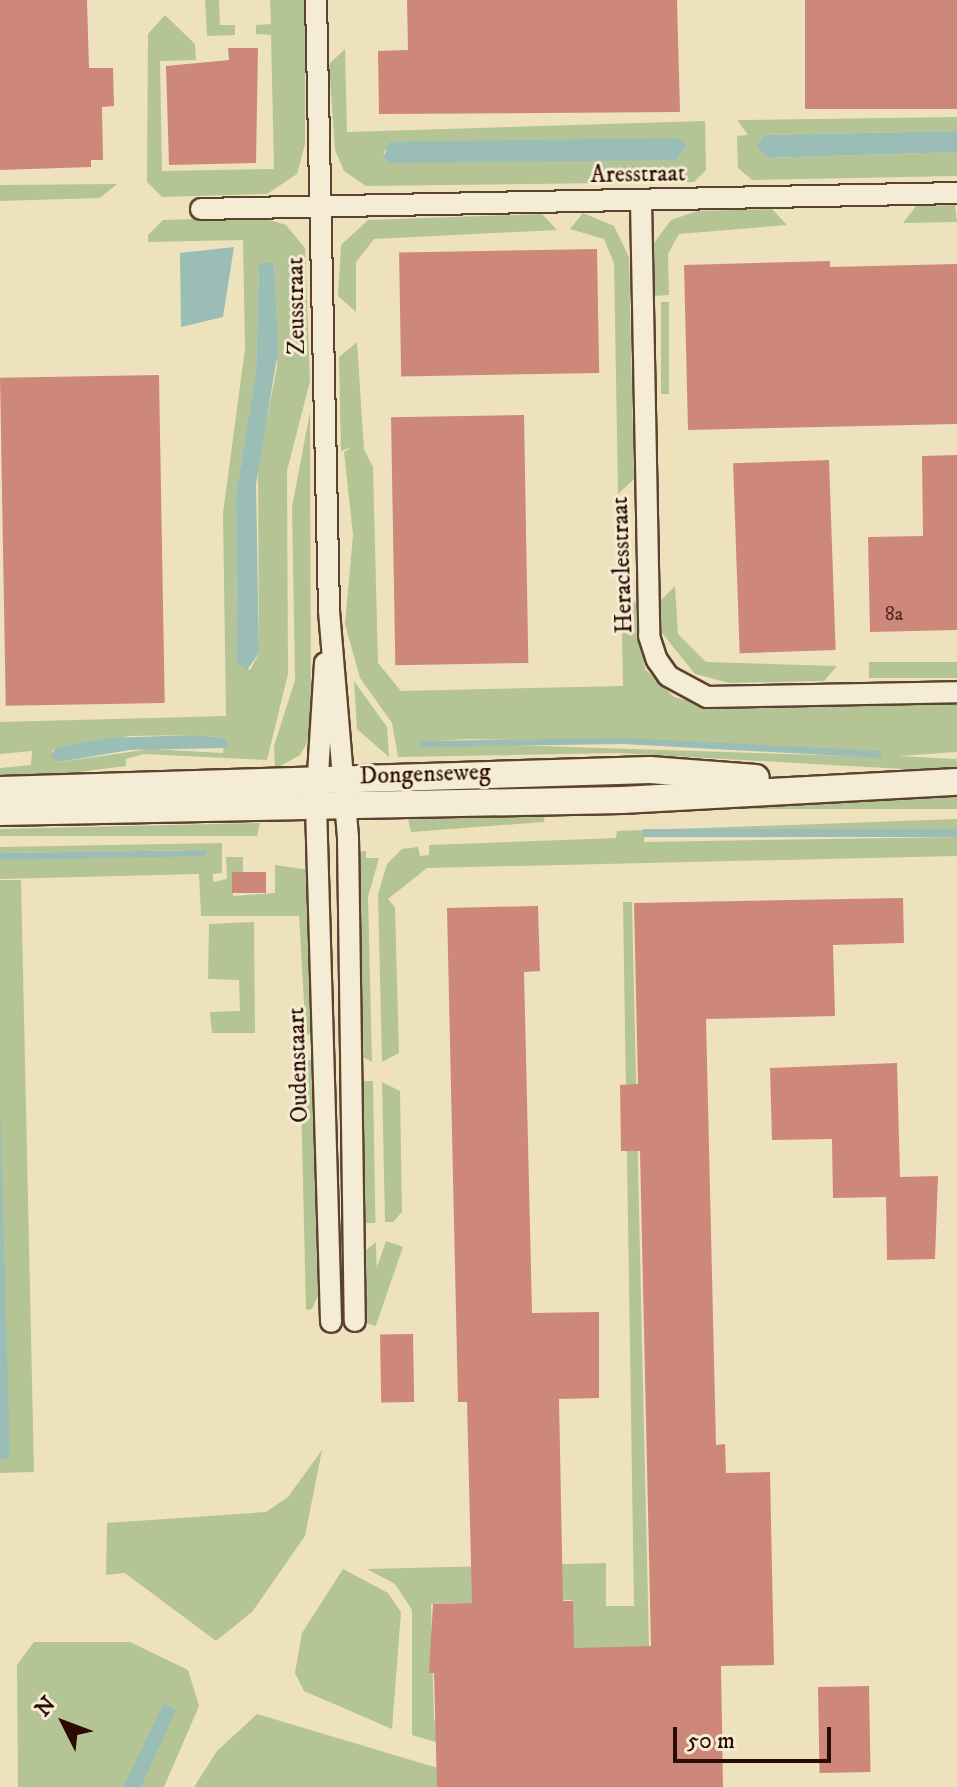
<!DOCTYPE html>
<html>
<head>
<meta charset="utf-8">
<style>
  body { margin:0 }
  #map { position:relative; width:957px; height:1787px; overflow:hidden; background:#eee2bd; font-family:"IM FELL DW Pica",serif }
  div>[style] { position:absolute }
  .green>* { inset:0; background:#b5c494; transform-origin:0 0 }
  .water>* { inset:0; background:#9abdb6; transform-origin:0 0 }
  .building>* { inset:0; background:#cd887b; transform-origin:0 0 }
  .roads { filter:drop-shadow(2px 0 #5c4231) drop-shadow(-2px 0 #5c4231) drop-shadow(0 2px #5c4231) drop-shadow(0 -2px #5c4231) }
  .minor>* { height:20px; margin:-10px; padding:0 10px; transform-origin:10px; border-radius:10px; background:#f4ecd4 }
  .tertiary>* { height:26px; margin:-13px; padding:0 13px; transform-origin:13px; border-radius:13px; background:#f4ecd4 }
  span { translate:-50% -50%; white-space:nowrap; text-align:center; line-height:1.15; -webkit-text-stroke:6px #f4ecd4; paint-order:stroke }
  .number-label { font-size:20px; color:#542b20 }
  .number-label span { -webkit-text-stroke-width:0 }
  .street-label { font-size:24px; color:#2b0c02 }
  .north { position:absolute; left:24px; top:1683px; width:80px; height:80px; -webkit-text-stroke:6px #f4ecd4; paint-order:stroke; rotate:312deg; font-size:22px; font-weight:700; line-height:32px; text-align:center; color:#2b0c02 }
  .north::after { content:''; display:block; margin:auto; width:28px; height:36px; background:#2b0c02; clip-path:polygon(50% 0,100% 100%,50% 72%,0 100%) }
  .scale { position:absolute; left:673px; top:1727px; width:158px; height:36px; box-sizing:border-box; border:4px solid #2b0c02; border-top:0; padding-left:10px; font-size:24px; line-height:28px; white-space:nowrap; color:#2b0c02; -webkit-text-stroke:6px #f4ecd4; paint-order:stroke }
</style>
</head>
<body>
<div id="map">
  <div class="green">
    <div style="clip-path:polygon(205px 0,219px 0,220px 25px,235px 25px,235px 35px,207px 36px)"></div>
    <div style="clip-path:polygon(270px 0,305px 0,305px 144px,297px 174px,267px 194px,162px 197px,147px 182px,148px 34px,165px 15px,195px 44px,196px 60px,160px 61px,162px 171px,274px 169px,271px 35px,256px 34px,256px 25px,271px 24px)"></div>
    <div style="clip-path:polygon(evenodd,345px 49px,347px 132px,705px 121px,706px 170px,694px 182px,366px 186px,344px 171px,335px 150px,329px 64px,345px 49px,687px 145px,677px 160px,383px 158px,385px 150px,687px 145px)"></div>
    <div style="clip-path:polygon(957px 117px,957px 131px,764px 135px,756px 145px,767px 158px,957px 152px,957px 176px,752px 180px,738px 168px,737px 136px,748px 135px,737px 120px)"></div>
    <div style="clip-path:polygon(117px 184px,100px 198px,0 201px,0 185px)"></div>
    <div style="clip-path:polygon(916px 206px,955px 205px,957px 222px,903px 223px)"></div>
    <div style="clip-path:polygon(772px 209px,787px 225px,679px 234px,668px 254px,669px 295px,653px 296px,654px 243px,671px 220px,697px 211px)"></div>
    <div style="clip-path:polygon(583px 213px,614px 226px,629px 257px,634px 479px,618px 494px,614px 263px,604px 239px,570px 229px)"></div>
    <div style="clip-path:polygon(542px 214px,557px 230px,374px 239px,356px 262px,356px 312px,338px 296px,341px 245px,368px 220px)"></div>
    <div style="clip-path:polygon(evenodd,259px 217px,286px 225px,305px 248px,310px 381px,287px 471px,288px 674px,267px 760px,144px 754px,126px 759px,126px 766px,0 782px,0 768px,31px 765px,32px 751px,0 754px,0 722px,226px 716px,223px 513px,245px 349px,243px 240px,148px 242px,148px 235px,163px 220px,259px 217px,274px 263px,277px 367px,258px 464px,259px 653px,250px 670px,237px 662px,236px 493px,256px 371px,259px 264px,274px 263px,259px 217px,130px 736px,194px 735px,225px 738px,223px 753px,151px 749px,58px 762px,52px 751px,130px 736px)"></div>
    <div style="left:661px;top:302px;width:8px;height:92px"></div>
    <div style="clip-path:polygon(evenodd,357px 342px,364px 449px,373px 467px,378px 663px,401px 691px,623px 686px,621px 590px,637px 604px,645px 669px,674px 697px,707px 706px,957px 700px,957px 752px,899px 756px,957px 759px,957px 772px,617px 753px,398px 757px,392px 723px,360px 678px,345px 624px,353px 535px,344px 452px,352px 447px,341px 451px,339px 357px,357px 342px,468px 739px,775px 746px,881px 757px,419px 742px,468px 739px)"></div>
    <div style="clip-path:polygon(310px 412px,311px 736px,300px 755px,275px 769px,274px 746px,295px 680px,292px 507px)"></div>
    <div style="clip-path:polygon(675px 586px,678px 634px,706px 662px,837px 666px,824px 681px,729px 683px,695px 674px,662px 633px,659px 602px)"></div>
    <div style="left:957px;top:662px;width:16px;height:88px;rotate:90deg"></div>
    <div style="clip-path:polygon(354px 681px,387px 727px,389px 757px,357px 729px)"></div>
    <div style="left:957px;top:797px;width:12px;height:267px;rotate:90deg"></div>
    <div style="clip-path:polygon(406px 810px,545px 811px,544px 822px,411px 832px)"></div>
    <div style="clip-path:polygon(957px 819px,957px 829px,644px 835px,644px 842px,957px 837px,957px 856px,427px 868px,388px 899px,395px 907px,399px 1053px,382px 1062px,378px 894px,387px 864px,402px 849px,418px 847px,420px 856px,429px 855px,429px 845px,616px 838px,617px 831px)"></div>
    <div style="clip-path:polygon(260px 823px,257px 836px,0 836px,0 829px)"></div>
    <div style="clip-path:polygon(222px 843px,222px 873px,213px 874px,213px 882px,227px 879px,226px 857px,243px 857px,243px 873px,232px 873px,233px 896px,275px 893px,275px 865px,310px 870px,314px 1028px,306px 1037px,299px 916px,201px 916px,199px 874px,0 879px,0 860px,207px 850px,0 853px,0 847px)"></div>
    <div style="clip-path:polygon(366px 851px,366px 858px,379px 858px,368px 897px,372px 1062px,359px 1055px,353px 852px)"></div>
    <div style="clip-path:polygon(0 880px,21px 880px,34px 1472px,0 1473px)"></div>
    <div style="clip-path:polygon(623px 902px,632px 902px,649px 1647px,574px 1695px,572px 1600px,431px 1604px,434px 1721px,574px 1718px,604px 1787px,194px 1787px,217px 1751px,257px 1714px,468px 1777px,459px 1749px,412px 1735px,412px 1610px,395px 1584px,367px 1569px,606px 1563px,606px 1606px,634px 1606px)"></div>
    <div style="clip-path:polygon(254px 922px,255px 1033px,212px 1033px,210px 1012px,240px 1011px,239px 980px,208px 979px,209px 924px)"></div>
    <div style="clip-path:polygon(300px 1057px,316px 1062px,321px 1289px,312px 1309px,306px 1310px)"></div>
    <div style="left:373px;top:1081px;width:142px;height:15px;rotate:89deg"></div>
    <div style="clip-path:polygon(382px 1082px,400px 1091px,402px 1212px,393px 1222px,385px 1222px)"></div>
    <div style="left:386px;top:1241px;width:18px;height:84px;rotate:19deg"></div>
    <div style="clip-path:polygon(376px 1242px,378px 1313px,363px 1317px,369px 1305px,362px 1253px)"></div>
    <div style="clip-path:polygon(322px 1450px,305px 1536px,252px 1612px,216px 1641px,125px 1573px,106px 1575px,107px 1523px,266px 1512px,288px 1497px)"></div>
    <div style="clip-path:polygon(343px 1569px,388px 1593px,401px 1612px,392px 1729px,304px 1691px,295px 1673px,302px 1633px)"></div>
    <div style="clip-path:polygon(34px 1642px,130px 1642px,188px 1670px,199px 1706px,164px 1787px,18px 1787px,17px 1665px)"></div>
  </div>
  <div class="water">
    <div style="clip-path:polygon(957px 131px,957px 152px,767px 158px,756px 145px,764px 135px)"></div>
    <div style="clip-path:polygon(677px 138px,687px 145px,677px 160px,390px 163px,383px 158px,390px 142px)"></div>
    <div style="clip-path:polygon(234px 247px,223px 317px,181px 327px,180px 253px)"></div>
    <div style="clip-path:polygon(259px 263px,274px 263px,278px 351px,256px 484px,259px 653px,247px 670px,237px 662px,236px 493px,256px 371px)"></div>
    <div style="clip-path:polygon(194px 735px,225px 738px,229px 748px,130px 750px,58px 762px,51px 756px,56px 748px,108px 738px)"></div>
    <div style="clip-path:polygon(624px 738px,881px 751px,881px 758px,623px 744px,419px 747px,419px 741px)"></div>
    <div style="left:957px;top:829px;width:8px;height:314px;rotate:90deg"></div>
    <div style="clip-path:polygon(207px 850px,204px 856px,0 860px,0 853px)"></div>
    <div style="clip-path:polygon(0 1099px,10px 1458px,0 1459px)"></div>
    <div style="clip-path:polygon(164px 1703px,176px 1710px,141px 1787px,123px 1787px)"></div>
  </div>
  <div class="building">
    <div style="clip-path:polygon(0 0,87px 0,89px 68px,113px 68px,114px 106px,102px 107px,103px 160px,91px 160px,91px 167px,0 170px)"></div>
    <div style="clip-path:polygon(407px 0,677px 0,680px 112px,379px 114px,378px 51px,408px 50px)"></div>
    <div style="left:805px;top:0;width:152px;height:109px"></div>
    <div style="clip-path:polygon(228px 48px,258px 48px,256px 163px,169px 165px,166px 66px,229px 60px)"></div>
    <div style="left:597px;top:249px;width:124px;height:198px;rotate:89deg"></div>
    <div style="clip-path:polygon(830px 261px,830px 267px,957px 264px,957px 424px,688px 430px,684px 265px)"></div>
    <div style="left:159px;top:375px;width:328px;height:159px;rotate:89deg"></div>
    <div style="left:524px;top:415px;width:248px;height:133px;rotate:89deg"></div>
    <div style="clip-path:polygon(957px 455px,957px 630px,870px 632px,868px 537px,923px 536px,922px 456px)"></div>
    <div style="left:829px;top:460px;width:190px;height:96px;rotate:88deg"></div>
    <div style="left:266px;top:872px;width:21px;height:34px;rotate:90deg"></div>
    <div style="clip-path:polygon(903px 898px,904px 943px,833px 945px,835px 1016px,706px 1019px,716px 1445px,725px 1444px,726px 1473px,770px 1472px,774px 1665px,721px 1666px,723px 1787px,437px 1787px,434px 1673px,429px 1673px,433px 1604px,472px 1603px,467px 1402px,458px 1402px,447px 908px,538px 906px,540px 971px,524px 972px,532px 1313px,599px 1312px,599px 1398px,559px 1399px,563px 1601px,573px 1601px,574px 1648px,651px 1646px,640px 1151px,621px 1151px,620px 1085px,638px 1084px,634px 903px)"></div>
    <div style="clip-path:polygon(897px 1063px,900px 1177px,938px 1176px,935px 1259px,887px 1260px,886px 1197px,833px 1198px,832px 1139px,772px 1140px,770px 1068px)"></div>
    <div style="left:413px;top:1334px;width:68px;height:33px;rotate:89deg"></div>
    <div style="left:869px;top:1686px;width:86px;height:51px;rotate:89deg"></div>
  </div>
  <div class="roads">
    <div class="minor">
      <div style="left:316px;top:0;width:611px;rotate:88.78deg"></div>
      <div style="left:329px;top:611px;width:228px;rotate:85.2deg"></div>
      <div style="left:348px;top:838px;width:483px;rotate:89.2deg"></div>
      <div style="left:641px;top:201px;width:435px;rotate:88.9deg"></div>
      <div style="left:649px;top:636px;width:25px;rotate:72deg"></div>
      <div style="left:657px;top:660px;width:19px;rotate:55deg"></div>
      <div style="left:668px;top:676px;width:44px;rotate:28.3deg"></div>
      <div style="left:707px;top:697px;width:250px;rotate:-1.1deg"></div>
      <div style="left:201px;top:209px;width:756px;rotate:-1.21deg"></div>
      <div style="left:325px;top:663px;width:143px;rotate:93.6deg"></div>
      <div style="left:316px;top:806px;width:516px;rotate:88.33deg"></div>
    </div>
    <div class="tertiary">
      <div style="left:0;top:790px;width:650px;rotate:-1.76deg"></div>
      <div style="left:650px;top:770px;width:106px;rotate:4.3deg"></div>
      <div style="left:0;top:812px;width:622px;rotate:-1.11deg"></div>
      <div style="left:622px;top:800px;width:335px;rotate:-3.1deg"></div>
    </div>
  </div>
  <div class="number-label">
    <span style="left:894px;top:614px">8a</span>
  </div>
  <div class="street-label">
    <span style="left:638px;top:175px;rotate:-1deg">Aresstraat</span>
    <span style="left:297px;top:306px;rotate:-91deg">Zeusstraat</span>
    <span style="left:623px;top:565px;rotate:-92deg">Heraclesstraat</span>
    <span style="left:425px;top:775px;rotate:-2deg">Dongenseweg</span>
    <span style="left:299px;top:1065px;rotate:-92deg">Oudenstaart</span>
  </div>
  <div class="north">N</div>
  <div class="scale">50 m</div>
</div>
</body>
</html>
